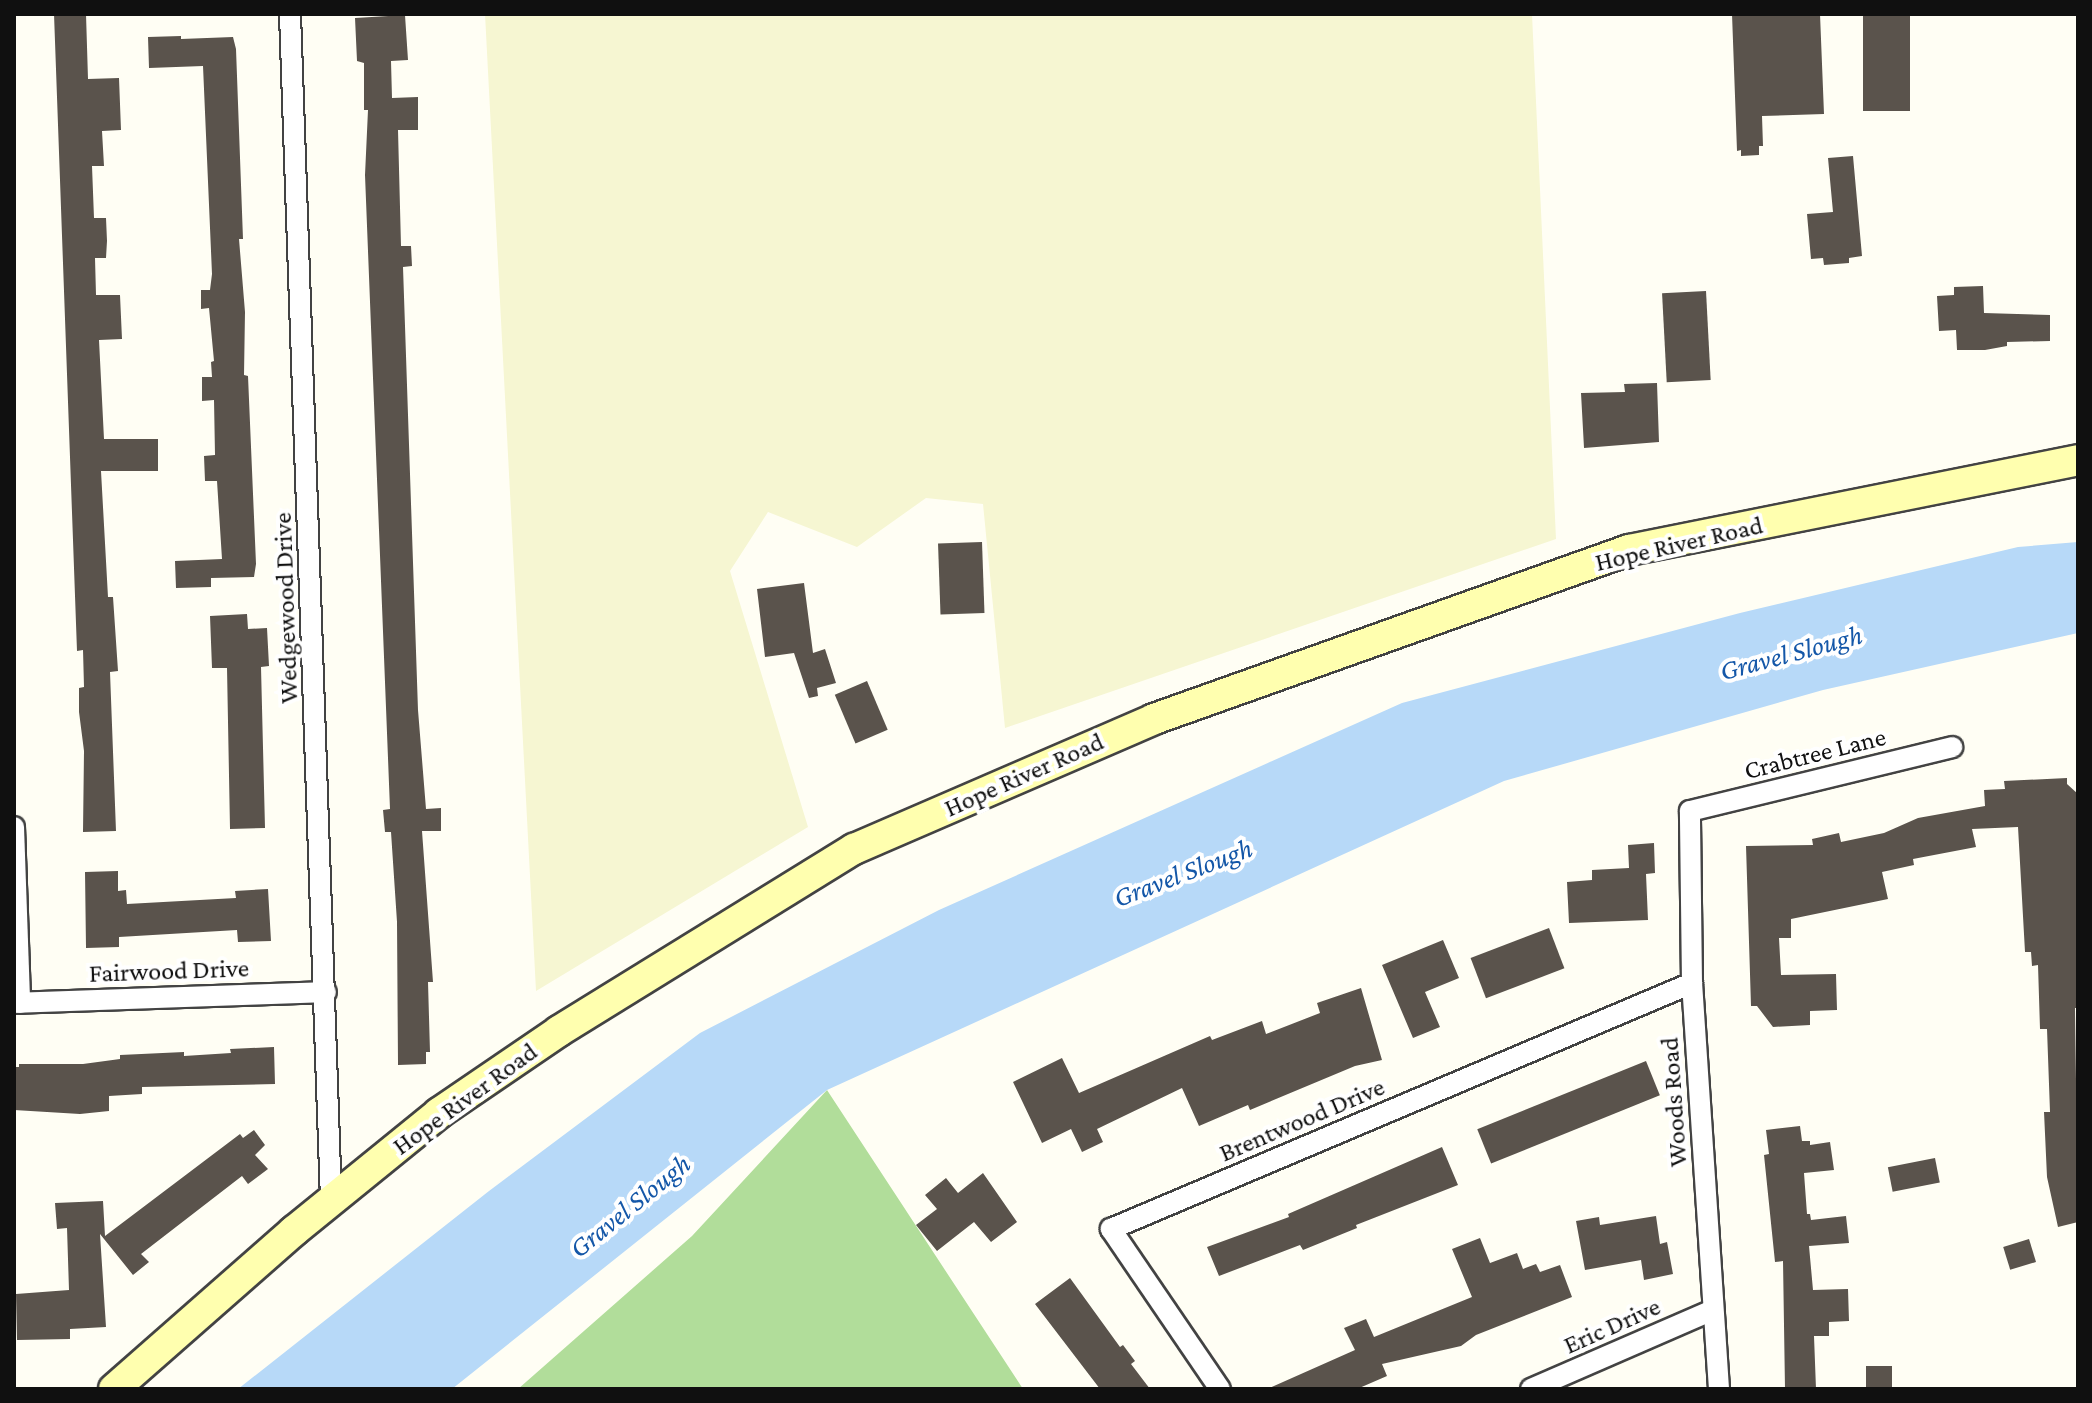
<!DOCTYPE html>
<html>
<head>
<meta charset="utf-8">
<style>
  body { margin:0 }
  #map { position:relative; width:2092px; height:1403px; overflow:hidden; background:#fffef4; font-family:"Crimson Pro",serif }
  div>[style] { position:absolute }
  .farmland>* { inset:0; background:#f6f6d2 }
  .forest>* { inset:0; background:#b1dd9a }
  .water>* { inset:0; background:#b7d9f8 }
  .building>* { inset:0; background:#5a534c; transform-origin:0 0 }
  .roads { filter:drop-shadow(2px 0 #434343) drop-shadow(-2px 0 #434343) drop-shadow(0 2px #434343) drop-shadow(0 -2px #434343) }
  .street>* { height:20px; margin:-10px; padding:0 10px; transform-origin:10px; border-radius:10px; background:#fff }
  .secondary>* { height:30px; margin:-15px; padding:0 15px; transform-origin:15px; border-radius:15px; background:#ffffaf }
  span { translate:-50% -50%; white-space:nowrap; text-align:center; line-height:1.15; -webkit-text-stroke:8px #fff; paint-order:stroke }
  .street-label { font-size:26px; color:#101010 }
  .water-label { font-size:28px; color:#1457a8; font-style:italic }
  .frame { position:absolute; inset:0; border:16px solid #101010; pointer-events:none }
</style>
</head>
<body>
<div id="map">
  <div class="farmland">
    <div style="clip-path:polygon(485px 14px,1532px 14px,1556px 539px,1005px 728px,983px 504px,926px 498px,857px 547px,768px 512px,730px 571px,808px 827px,536px 991px)"></div>
  </div>
  <div class="forest">
    <div style="clip-path:polygon(827px 1090px,1023px 1389px,518px 1389px,692px 1236px)"></div>
  </div>
  <div class="water">
    <div style="clip-path:polygon(2078px 542px,2078px 633px,1823px 690px,1504px 781px,827px 1090px,452px 1389px,238px 1389px,489px 1191px,700px 1033px,939px 910px,1402px 703px,1740px 613px,2018px 547px)"></div>
  </div>
  <div class="building">
    <div style="clip-path:polygon(54px 14px,86px 14px,88px 79px,119px 78px,121px 130px,102px 131px,104px 166px,92px 166px,94px 218px,106px 218px,107px 241px,106px 258px,95px 258px,96px 295px,120px 295px,122px 339px,99px 340px,104px 439px,158px 439px,158px 471px,101px 471px,108px 597px,113px 597px,118px 671px,110px 672px,116px 831px,83px 832px,84px 751px,79px 712px,79px 688px,84px 687px,83px 650px,77px 651px)"></div>
    <div style="clip-path:polygon(1732px 14px,1820px 14px,1824px 114px,1762px 116px,1763px 146px,1759px 146px,1759px 155px,1741px 156px,1741px 150px,1737px 151px)"></div>
    <div style="left:1863px;top:14px;width:47px;height:97px"></div>
    <div style="clip-path:polygon(405px 15px,408px 60px,391px 61px,392px 98px,418px 97px,418px 130px,398px 130px,401px 246px,411px 246px,412px 266px,403px 267px,418px 710px,426px 809px,441px 808px,441px 831px,422px 831px,433px 982px,428px 982px,430px 1052px,426px 1052px,426px 1064px,398px 1065px,397px 922px,391px 832px,385px 832px,383px 810px,390px 809px,365px 175px,368px 110px,364px 110px,364px 63px,357px 61px,355px 18px)"></div>
    <div style="clip-path:polygon(181px 36px,181px 39px,233px 37px,236px 49px,243px 239px,239px 239px,245px 312px,244px 375px,248px 376px,256px 564px,254px 577px,211px 578px,211px 587px,176px 588px,175px 561px,222px 559px,217px 481px,205px 481px,204px 456px,215px 455px,214px 400px,202px 401px,202px 377px,212px 377px,211px 362px,214px 361px,209px 308px,201px 309px,201px 290px,210px 290px,212px 274px,203px 66px,149px 68px,148px 37px)"></div>
    <div style="clip-path:polygon(1853px 156px,1862px 256px,1849px 258px,1849px 263px,1824px 265px,1823px 258px,1811px 259px,1807px 214px,1833px 212px,1828px 158px)"></div>
    <div style="clip-path:polygon(1983px 286px,1984px 313px,2050px 315px,2050px 341px,2007px 342px,2007px 346px,1985px 350px,1957px 350px,1956px 330px,1939px 331px,1937px 296px,1954px 295px,1954px 287px)"></div>
    <div style="left:1706px;top:291px;width:89px;height:44px;rotate:87deg"></div>
    <div style="clip-path:polygon(1657px 383px,1659px 442px,1584px 448px,1581px 393px,1625px 392px,1624px 384px)"></div>
    <div style="left:982px;top:542px;width:71px;height:44px;rotate:88deg"></div>
    <div style="clip-path:polygon(804px 583px,813px 653px,825px 649px,836px 683px,817px 688px,818px 696px,809px 698px,794px 653px,765px 657px,757px 589px)"></div>
    <div style="clip-path:polygon(247px 614px,248px 629px,267px 628px,269px 666px,261px 667px,265px 828px,230px 829px,227px 668px,212px 668px,210px 616px)"></div>
    <div style="left:867px;top:681px;width:53px;height:35px;rotate:67deg"></div>
    <div style="clip-path:polygon(2067px 778px,2067px 784px,2078px 794px,2078px 1008px,2075px 1008px,2078px 1222px,2058px 1227px,2047px 1177px,2044px 1112px,2050px 1112px,2047px 1029px,2040px 1029px,2038px 965px,2032px 966px,2031px 952px,2025px 952px,2018px 827px,1972px 829px,1976px 847px,1913px 859px,1914px 865px,1882px 872px,1888px 899px,1791px 919px,1791px 938px,1779px 938px,1781px 975px,1836px 974px,1837px 1010px,1810px 1011px,1810px 1025px,1773px 1027px,1757px 1006px,1751px 1006px,1746px 846px,1813px 845px,1812px 839px,1839px 833px,1841px 842px,1884px 833px,1918px 818px,1985px 806px,1984px 790px,2005px 789px,2004px 781px)"></div>
    <div style="clip-path:polygon(1654px 843px,1655px 873px,1646px 874px,1648px 920px,1569px 923px,1567px 882px,1592px 880px,1592px 870px,1629px 868px,1628px 845px)"></div>
    <div style="clip-path:polygon(118px 871px,118px 891px,126px 890px,127px 904px,236px 898px,235px 891px,268px 889px,271px 941px,238px 942px,237px 930px,119px 937px,119px 947px,86px 948px,85px 872px)"></div>
    <div style="left:1549px;top:928px;width:43px;height:84px;rotate:69deg"></div>
    <div style="clip-path:polygon(1443px 940px,1459px 978px,1425px 992px,1440px 1027px,1413px 1038px,1382px 965px)"></div>
    <div style="clip-path:polygon(1361px 988px,1382px 1060px,1355px 1066px,1250px 1110px,1248px 1105px,1199px 1126px,1182px 1088px,1097px 1129px,1103px 1142px,1082px 1152px,1071px 1129px,1042px 1143px,1013px 1082px,1062px 1058px,1079px 1093px,1210px 1036px,1212px 1040px,1262px 1021px,1266px 1034px,1320px 1013px,1317px 1003px)"></div>
    <div style="clip-path:polygon(274px 1047px,275px 1084px,142px 1087px,142px 1094px,109px 1096px,109px 1111px,80px 1114px,14px 1110px,14px 1067px,19px 1067px,19px 1064px,83px 1064px,120px 1059px,120px 1055px,184px 1052px,184px 1056px,231px 1053px,230px 1049px)"></div>
    <div style="left:1646px;top:1061px;width:37px;height:182px;rotate:68deg"></div>
    <div style="clip-path:polygon(1800px 1126px,1802px 1141px,1810px 1141px,1810px 1145px,1830px 1142px,1834px 1170px,1804px 1173px,1807px 1214px,1810px 1214px,1811px 1220px,1846px 1216px,1849px 1243px,1809px 1246px,1813px 1290px,1848px 1289px,1849px 1321px,1829px 1322px,1829px 1336px,1814px 1336px,1816px 1389px,1785px 1389px,1783px 1261px,1775px 1262px,1764px 1155px,1769px 1154px,1766px 1130px)"></div>
    <div style="clip-path:polygon(254px 1130px,265px 1145px,255px 1155px,268px 1169px,248px 1184px,242px 1176px,141px 1254px,149px 1262px,133px 1275px,100px 1234px,106px 1327px,70px 1329px,70px 1339px,17px 1340px,16px 1294px,69px 1290px,67px 1228px,57px 1229px,55px 1203px,103px 1201px,105px 1236px,240px 1134px,243px 1138px)"></div>
    <div style="clip-path:polygon(1442px 1147px,1458px 1185px,1356px 1225px,1357px 1228px,1303px 1250px,1300px 1245px,1219px 1276px,1207px 1247px,1289px 1217px,1288px 1214px)"></div>
    <div style="left:1935px;top:1158px;width:25px;height:48px;rotate:79deg"></div>
    <div style="clip-path:polygon(983px 1173px,1017px 1222px,991px 1242px,974px 1222px,937px 1251px,916px 1225px,937px 1209px,925px 1195px,946px 1178px,958px 1193px)"></div>
    <div style="clip-path:polygon(1656px 1216px,1660px 1244px,1667px 1242px,1673px 1274px,1644px 1280px,1641px 1260px,1585px 1270px,1576px 1221px,1599px 1217px,1600px 1225px)"></div>
    <div style="clip-path:polygon(1480px 1238px,1490px 1263px,1517px 1253px,1523px 1269px,1536px 1264px,1540px 1272px,1560px 1265px,1572px 1297px,1476px 1335px,1461px 1346px,1382px 1364px,1387px 1376px,1357px 1389px,1267px 1389px,1355px 1350px,1344px 1328px,1366px 1319px,1374px 1337px,1472px 1297px,1452px 1249px)"></div>
    <div style="left:2029px;top:1239px;width:24px;height:27px;rotate:73deg"></div>
    <div style="clip-path:polygon(1070px 1278px,1120px 1347px,1123px 1345px,1135px 1361px,1131px 1364px,1150px 1389px,1100px 1389px,1035px 1304px)"></div>
    <div style="left:1866px;top:1366px;width:26px;height:22px"></div>
  </div>
  <div class="roads">
    <div class="street">
      <div style="left:290px;top:14px;width:1187px;rotate:88.02deg"></div>
      <div style="left:14px;top:827px;width:176px;rotate:88deg"></div>
      <div style="left:14px;top:1003px;width:312px;rotate:-2deg"></div>
      <div style="left:1220px;top:1389px;width:194px;rotate:-124.3deg"></div>
      <div style="left:1111px;top:1229px;width:631px;rotate:-22.95deg"></div>
      <div style="left:1531px;top:1389px;width:198px;rotate:-23.5deg"></div>
      <div style="left:1719px;top:1389px;width:407px;rotate:-93.8deg"></div>
      <div style="left:1692px;top:983px;width:172px;rotate:-90.7deg"></div>
      <div style="left:1690px;top:811px;width:270px;rotate:-13.7deg"></div>
    </div>
    <div class="secondary">
      <div style="left:114px;top:1389px;width:240px;rotate:-41.3deg"></div>
      <div style="left:294px;top:1231px;width:187px;rotate:-39.1deg"></div>
      <div style="left:439px;top:1113px;width:145px;rotate:-34.3deg"></div>
      <div style="left:559px;top:1031px;width:347px;rotate:-31.7deg"></div>
      <div style="left:854px;top:849px;width:327px;rotate:-23.4deg"></div>
      <div style="left:1154px;top:719px;width:504px;rotate:-19.59deg"></div>
      <div style="left:1629px;top:550px;width:458px;rotate:-11.3deg"></div>
    </div>
  </div>
  <div class="street-label">
    <span style="left:1679px;top:544px;rotate:-13deg">Hope River Road</span>
    <span style="left:286px;top:608px;rotate:-92deg">Wedgewood Drive</span>
    <span style="left:1815px;top:754px;rotate:-14deg">Crabtree Lane</span>
    <span style="left:1024px;top:775px;rotate:-24deg">Hope River Road</span>
    <span style="left:169px;top:971px;rotate:-2deg">Fairwood Drive</span>
    <span style="left:465px;top:1099px;rotate:-36deg">Hope River Road</span>
    <span style="left:1674px;top:1102px;rotate:-94deg">Woods Road</span>
    <span style="left:1302px;top:1120px;rotate:-23deg">Brentwood Drive</span>
    <span style="left:1612px;top:1326px;rotate:-24deg">Eric Drive</span>
  </div>
  <div class="water-label">
    <span style="left:1791px;top:653px;rotate:-15deg">Gravel Slough</span>
    <span style="left:1183px;top:873px;rotate:-21deg">Gravel Slough</span>
    <span style="left:630px;top:1206px;rotate:-39deg">Gravel Slough</span>
  </div>
  <div class="frame"></div>
</div>
</body>
</html>
